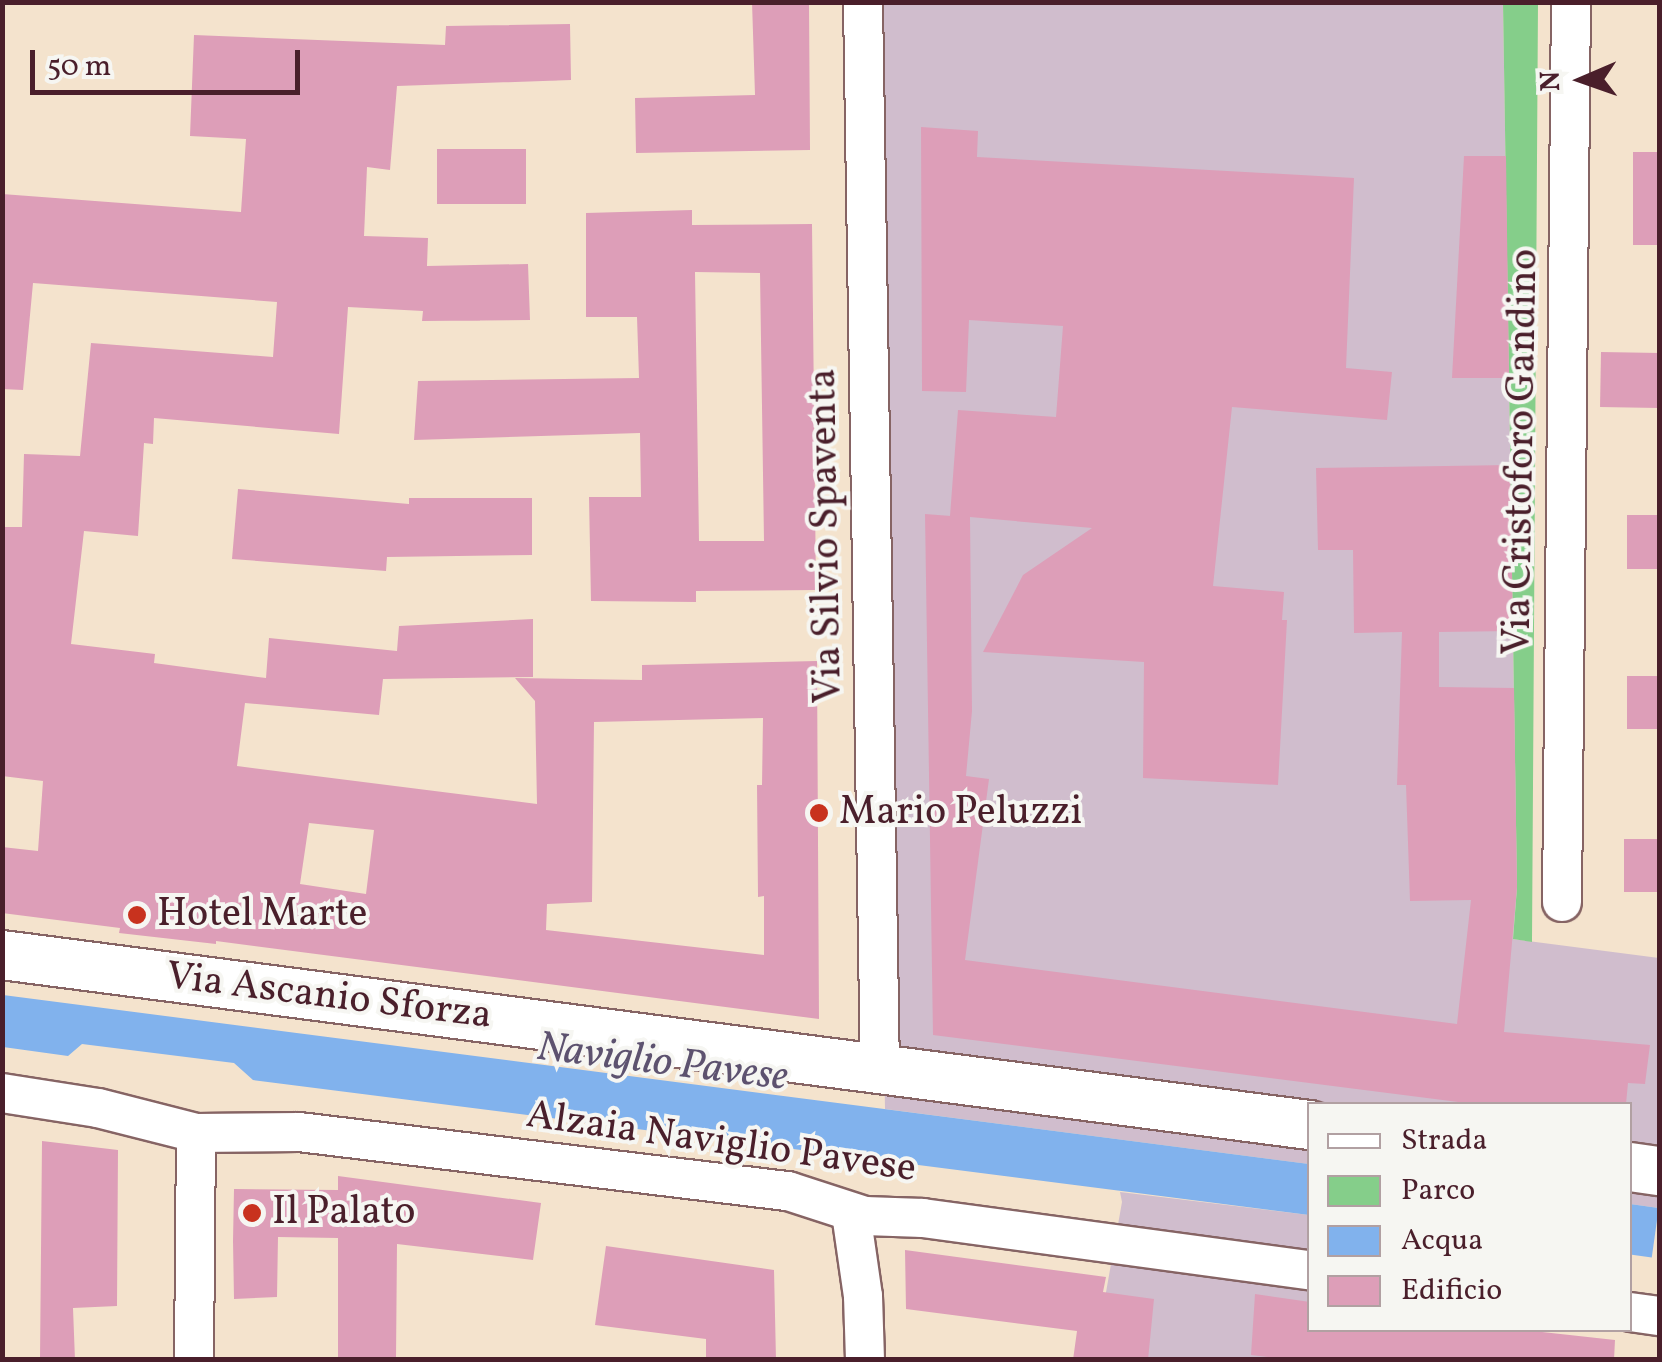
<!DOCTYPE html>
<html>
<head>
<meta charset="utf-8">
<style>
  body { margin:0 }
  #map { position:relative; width:1662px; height:1362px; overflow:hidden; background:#f4e3cd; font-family:Vollkorn,serif }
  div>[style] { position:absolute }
  .industrial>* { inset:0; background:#d0bdcd }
  .green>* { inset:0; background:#85ce8a }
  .water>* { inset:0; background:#81b2ed; transform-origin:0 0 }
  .building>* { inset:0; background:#dd9eb8; transform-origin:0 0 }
  .roads { filter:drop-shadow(2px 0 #866464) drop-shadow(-2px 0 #866464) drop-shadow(0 2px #866464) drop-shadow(0 -2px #866464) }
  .minor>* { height:38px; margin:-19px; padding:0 19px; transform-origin:19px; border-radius:19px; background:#fff }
  .major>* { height:48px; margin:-24px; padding:0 24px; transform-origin:24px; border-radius:24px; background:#fff }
  .dots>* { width:28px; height:28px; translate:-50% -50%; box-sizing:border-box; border:5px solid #f6f6f2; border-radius:50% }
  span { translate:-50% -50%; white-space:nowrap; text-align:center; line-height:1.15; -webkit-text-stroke:8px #f6f6f2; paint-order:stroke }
  .street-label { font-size:40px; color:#4a1f2b }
  .poi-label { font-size:40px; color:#4a1f2b }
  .left { translate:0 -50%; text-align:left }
  .water-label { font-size:42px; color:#5d526f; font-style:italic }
  .frame { position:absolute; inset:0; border:5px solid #4a1f2b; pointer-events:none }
  .legend { position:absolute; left:1307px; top:1102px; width:325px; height:230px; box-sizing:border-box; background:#f6f6f2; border:2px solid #b1a0a2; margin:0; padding:12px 18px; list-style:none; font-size:30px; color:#4a1f2b }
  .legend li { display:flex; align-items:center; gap:20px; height:50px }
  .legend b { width:50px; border:2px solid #b1a0a2 }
  .north { position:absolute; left:1532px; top:30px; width:100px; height:100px; -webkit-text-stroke:8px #f6f6f2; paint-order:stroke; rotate:268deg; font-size:28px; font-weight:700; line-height:40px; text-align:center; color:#4a1f2b }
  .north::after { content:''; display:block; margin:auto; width:35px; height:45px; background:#4a1f2b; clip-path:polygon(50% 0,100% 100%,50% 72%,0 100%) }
  .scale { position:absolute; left:30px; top:50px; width:270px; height:45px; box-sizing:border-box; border:5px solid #4a1f2b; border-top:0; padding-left:12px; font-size:30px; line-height:35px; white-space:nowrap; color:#4a1f2b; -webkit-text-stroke:8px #f6f6f2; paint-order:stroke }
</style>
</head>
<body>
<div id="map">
  <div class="industrial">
    <div style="clip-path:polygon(867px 3px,1503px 3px,1517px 887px,1513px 939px,1659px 958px,1659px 1208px,1630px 1204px,1630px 1104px,1310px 1104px,1309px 1164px,885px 1109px)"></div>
    <div style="clip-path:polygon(1120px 1192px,1309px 1215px,1310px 1330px,1372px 1330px,1367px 1359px,1094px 1360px,1122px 1202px)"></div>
  </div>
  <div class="green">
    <div style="clip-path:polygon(1503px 3px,1538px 3px,1532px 942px,1513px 939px,1517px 887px)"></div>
  </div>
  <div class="water">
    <div style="clip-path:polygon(3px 995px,1309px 1164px,1309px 1215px,253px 1080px,234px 1063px,82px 1044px,68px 1056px,3px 1047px)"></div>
    <div style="left:1630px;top:1204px;width:29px;height:50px;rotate:8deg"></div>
  </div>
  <div class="building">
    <div style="clip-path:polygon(752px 2px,809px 2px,810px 150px,636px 153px,635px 98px,755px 95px)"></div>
    <div style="clip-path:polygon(evenodd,570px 24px,571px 80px,397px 86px,390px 170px,367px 167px,364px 236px,428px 238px,427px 266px,528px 264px,530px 320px,422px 321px,423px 311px,348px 307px,339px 434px,154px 418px,153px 444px,144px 443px,138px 536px,84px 531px,71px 644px,155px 654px,154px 663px,266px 678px,269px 638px,397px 651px,399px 626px,533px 619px,533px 677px,383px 679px,379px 715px,245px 703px,237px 766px,537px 804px,535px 701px,515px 678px,642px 680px,642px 665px,817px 661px,819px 1019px,216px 941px,216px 944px,119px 933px,120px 928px,2px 913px,2px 847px,38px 851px,43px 781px,2px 776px,2px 527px,22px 527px,24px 454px,80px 456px,91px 343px,273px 357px,277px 302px,33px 283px,23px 390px,2px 389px,2px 194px,241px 212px,246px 139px,190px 136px,194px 35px,445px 45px,446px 26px,570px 24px,763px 718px,762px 785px,757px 785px,758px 897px,764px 896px,764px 955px,546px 930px,547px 904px,592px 902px,594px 722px,763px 718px,570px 24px,309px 823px,374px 830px,366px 894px,300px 884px,309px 823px)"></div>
    <div style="clip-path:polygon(921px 127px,978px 131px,977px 157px,1354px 178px,1346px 368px,1392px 372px,1387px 420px,1232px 407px,1213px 586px,1284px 592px,1282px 620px,1287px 620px,1278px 785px,1143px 778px,1144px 662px,983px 652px,1023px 575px,1092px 528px,970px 517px,972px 711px,966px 776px,989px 779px,965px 960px,1457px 1024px,1471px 900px,1410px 901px,1406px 785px,1397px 785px,1402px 632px,1354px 633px,1353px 550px,1318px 550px,1316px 468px,1510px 465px,1513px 631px,1439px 632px,1439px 687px,1514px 688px,1517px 887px,1504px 1032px,1650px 1045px,1645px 1084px,1628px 1083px,1626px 1104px,1474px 1104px,933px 1035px,925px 514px,964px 517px,950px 516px,958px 410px,1056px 417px,1063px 326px,969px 320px,966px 392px,922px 391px)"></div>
    <div style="left:526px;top:149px;width:55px;height:89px;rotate:90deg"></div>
    <div style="left:1633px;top:152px;width:27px;height:93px"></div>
    <div style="clip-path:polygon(1464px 156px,1506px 156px,1509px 378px,1452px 378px)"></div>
    <div style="clip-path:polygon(evenodd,692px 210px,692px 225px,812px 224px,816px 590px,696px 591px,696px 602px,591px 601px,589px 497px,641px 497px,640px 433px,414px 440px,418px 381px,639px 378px,637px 317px,586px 317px,586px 213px,692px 210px,695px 272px,760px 273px,764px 541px,699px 541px,695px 272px)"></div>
    <div style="left:1601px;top:352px;width:59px;height:55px;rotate:1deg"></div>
    <div style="clip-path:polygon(238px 489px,409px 504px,409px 498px,532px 498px,532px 555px,387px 557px,386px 571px,232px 559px)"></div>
    <div style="left:1627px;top:515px;width:33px;height:54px"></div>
    <div style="left:1627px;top:676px;width:33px;height:53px"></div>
    <div style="left:1624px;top:839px;width:36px;height:53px"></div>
    <div style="clip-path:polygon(42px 1141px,118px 1150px,117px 1306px,73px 1308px,75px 1360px,40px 1360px)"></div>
    <div style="clip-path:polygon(338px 1176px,541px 1203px,533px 1260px,397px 1244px,396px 1360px,338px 1360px,338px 1238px,278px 1237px,277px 1297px,234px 1299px,233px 1241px,234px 1189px,338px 1190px)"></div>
    <div style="clip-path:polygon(606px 1246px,774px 1270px,776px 1360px,706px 1360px,706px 1339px,595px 1325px)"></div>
    <div style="clip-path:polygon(905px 1250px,1106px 1277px,1103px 1292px,1154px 1299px,1148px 1360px,1073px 1360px,1077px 1331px,906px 1309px)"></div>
    <div style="clip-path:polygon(1255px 1294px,1310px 1302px,1310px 1330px,1523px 1330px,1615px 1340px,1614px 1360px,1294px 1360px,1251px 1355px)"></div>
  </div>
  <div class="roads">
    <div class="minor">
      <div style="left:863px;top:2px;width:1066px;rotate:89.09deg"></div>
      <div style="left:1562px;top:902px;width:900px;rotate:-89.43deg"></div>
      <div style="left:2px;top:1093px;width:97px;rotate:8.9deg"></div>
      <div style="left:98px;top:1108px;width:101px;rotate:14.3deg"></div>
      <div style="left:196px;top:1133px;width:103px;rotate:-0.6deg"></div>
      <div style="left:299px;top:1132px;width:493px;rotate:6.9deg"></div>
      <div style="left:788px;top:1191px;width:81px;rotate:18deg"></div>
      <div style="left:865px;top:1216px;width:58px;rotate:2deg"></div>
      <div style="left:923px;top:1218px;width:390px;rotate:7.7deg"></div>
      <div style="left:851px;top:1213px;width:84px;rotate:81.8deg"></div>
      <div style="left:863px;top:1296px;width:64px;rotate:88.2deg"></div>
      <div style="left:1630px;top:1312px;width:30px;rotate:8deg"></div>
      <div style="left:194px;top:1360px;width:227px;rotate:-89.5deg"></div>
    </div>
    <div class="major">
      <div style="left:2px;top:955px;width:1319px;rotate:7.41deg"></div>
      <div style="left:1630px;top:1167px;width:30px;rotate:8deg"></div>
    </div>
  </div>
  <div class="dots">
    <div style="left:819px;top:813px;background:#c8321e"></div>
    <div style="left:137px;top:915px;background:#c8321e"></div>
    <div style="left:252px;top:1213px;background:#c8321e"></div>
  </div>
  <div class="street-label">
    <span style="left:1522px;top:452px;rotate:-89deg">Via Cristoforo Gandino</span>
    <span style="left:827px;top:536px;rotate:-91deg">Via Silvio Spaventa</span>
    <span style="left:329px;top:997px;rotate:7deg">Via Ascanio Sforza</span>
    <span style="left:721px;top:1143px;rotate:8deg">Alzaia Naviglio Pavese</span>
  </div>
  <div class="poi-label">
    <span class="left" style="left:839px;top:813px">Mario Peluzzi</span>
    <span class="left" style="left:157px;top:915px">Hotel Marte</span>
    <span class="left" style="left:272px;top:1213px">Il Palato</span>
  </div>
  <div class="water-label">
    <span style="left:662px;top:1064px;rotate:7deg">Naviglio Pavese</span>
  </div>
  <div class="frame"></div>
  <ul class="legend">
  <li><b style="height:12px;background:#fff"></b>Strada</li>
  <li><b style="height:28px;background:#85ce8a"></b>Parco</li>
  <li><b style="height:28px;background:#81b2ed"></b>Acqua</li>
  <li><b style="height:28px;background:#dd9eb8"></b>Edificio</li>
  </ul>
  <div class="north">N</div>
  <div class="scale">50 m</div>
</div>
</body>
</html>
